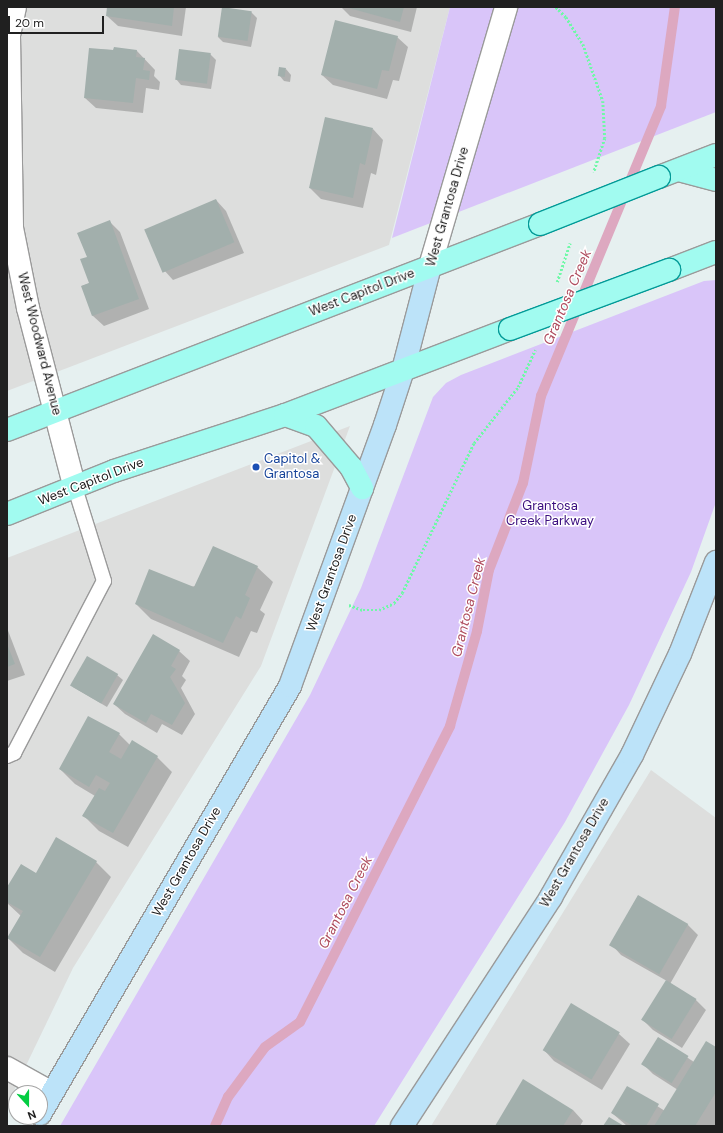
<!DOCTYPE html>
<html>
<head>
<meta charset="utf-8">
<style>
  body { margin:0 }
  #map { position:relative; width:723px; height:1133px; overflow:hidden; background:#e6f0f0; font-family:"DM Sans",sans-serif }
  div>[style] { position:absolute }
  .residential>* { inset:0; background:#dddedd }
  .park>* { inset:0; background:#d9c5f9 }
  .shadow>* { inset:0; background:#0003 }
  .stream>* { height:10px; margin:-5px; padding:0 5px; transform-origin:5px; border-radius:5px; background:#dda8c0 }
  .building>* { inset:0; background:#a2afac; transform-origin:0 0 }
  .path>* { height:2.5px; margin-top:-1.25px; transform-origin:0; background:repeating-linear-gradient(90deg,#70f8a8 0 2px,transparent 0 4px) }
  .roads { filter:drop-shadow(1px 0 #9a9a9a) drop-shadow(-1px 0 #9a9a9a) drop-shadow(0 1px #9a9a9a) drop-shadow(0 -1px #9a9a9a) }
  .lane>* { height:14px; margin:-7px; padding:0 7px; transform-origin:7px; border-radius:7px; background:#fff }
  .street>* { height:22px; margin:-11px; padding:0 11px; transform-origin:11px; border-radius:11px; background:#fff }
  .secondary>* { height:22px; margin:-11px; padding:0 11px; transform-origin:11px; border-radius:11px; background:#bce3f9 }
  .primary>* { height:22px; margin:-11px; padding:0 11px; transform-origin:11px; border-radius:11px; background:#a1fbf0 }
  .bridges { filter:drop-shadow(1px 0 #029a97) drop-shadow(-1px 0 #029a97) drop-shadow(0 1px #029a97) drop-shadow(0 -1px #029a97) }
  .primary-bridge>* { height:22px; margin:-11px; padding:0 11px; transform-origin:11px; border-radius:11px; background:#a1fbf0 }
  .dots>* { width:11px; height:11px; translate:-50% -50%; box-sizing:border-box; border:2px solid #fff; border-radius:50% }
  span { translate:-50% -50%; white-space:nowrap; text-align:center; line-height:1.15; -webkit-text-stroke:3px #fff; paint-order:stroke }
  .street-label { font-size:13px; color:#202020 }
  .transit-label { font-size:13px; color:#164399 }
  .left { translate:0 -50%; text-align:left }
  .park-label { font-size:13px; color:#3a0d7f }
  .water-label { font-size:14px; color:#af4d5f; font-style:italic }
  .frame { position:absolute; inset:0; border:8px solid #202020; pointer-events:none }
  .north { position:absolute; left:8px; top:1085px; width:40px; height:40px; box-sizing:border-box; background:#fff; border:1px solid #a6a6a6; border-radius:50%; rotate:159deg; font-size:11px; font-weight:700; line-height:16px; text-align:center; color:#202020 }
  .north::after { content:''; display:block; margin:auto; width:14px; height:18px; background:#03cd42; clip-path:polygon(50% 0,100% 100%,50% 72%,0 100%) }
  .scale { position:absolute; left:8px; top:16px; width:96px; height:18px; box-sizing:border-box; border:2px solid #202020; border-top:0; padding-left:5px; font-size:12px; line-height:14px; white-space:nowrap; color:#202020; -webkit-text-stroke:3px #fff; paint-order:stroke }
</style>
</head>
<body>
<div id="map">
  <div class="residential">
    <div style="clip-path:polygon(7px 7px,450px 7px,389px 245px,7px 391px)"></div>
    <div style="clip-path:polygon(350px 426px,261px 666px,73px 968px,7px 1105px,7px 558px)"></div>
    <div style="clip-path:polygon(651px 770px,716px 818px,716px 1126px,431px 1126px)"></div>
  </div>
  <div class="park">
    <div style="clip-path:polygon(450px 7px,716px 7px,716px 112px,392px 238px)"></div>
    <div style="clip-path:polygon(716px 280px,716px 502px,691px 572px,629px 705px,565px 822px,374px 1126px,60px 1126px,310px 695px,361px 588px,433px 397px,446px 383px,461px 375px,704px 281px)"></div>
  </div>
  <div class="shadow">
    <div style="clip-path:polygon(108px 7px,186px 7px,182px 36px,118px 26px,107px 16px)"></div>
    <div style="clip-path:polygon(341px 7px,417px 7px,411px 32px,350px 16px)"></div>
    <div style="clip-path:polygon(251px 12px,257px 18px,251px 47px,223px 42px,218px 37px)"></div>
    <div style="clip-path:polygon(397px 37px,408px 47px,399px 81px,393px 80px,387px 99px,333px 85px,322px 75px)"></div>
    <div style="clip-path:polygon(90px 49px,137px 51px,155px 70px,154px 76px,160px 82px,159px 90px,146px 88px,143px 113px,96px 108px,85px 98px)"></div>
    <div style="clip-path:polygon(210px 54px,216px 60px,211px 89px,181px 85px,176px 79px)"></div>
    <div style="clip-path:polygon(286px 69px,291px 75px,290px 82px,284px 81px,279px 75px)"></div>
    <div style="clip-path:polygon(373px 129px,383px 140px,376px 175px,371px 173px,363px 208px,321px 199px,310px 188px)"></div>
    <div style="clip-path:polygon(216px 200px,226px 211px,244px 253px,173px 280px,163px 269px)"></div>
    <div style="clip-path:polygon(110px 222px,120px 232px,149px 309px,104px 326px,93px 316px,82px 286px,90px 283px,88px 257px)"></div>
    <div style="clip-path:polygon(257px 567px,273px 582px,260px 610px,265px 614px,257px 633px,251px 631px,239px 657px,151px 619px,136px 604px)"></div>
    <div style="clip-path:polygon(7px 628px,25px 675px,7px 681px)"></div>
    <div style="clip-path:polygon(179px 651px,190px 661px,182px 676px,186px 680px,181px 688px,195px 714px,182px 735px,162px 724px,157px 733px,125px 714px,114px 704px)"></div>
    <div style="clip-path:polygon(117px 675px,123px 680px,107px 707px,73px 687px)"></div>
    <div style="clip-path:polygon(119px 734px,130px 745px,157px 757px,172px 772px,128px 847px,99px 831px,84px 816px,95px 796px,75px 784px,60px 769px)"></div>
    <div style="clip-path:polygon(96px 862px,111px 877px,55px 972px,23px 953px,8px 938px,21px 916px,7px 903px,7px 889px,37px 874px)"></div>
    <div style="clip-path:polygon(638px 896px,688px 925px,698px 935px,670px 984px,695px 999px,706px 1010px,682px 1048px,653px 1030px,643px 1020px,667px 981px,621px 955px,611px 944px)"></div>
    <div style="clip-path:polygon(619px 1034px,630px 1044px,602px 1090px,554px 1061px,544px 1050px)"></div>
    <div style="clip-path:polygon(658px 1038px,694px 1062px,716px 1048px,716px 1126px,627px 1126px,612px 1113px,627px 1087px,665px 1111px,678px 1090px,653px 1074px,643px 1064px)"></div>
    <div style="clip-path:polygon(573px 1110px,583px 1121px,580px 1126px,496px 1126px)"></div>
  </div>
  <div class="stream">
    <div style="left:215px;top:1126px;width:32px;rotate:-66deg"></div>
    <div style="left:228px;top:1097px;width:62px;rotate:-53.5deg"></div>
    <div style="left:265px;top:1047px;width:43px;rotate:-35.5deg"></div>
    <div style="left:300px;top:1022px;width:332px;rotate:-63.1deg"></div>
    <div style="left:450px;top:726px;width:99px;rotate:-74.1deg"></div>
    <div style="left:477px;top:631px;width:62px;rotate:-78.9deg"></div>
    <div style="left:489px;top:570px;width:93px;rotate:-68.7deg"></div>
    <div style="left:523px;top:483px;width:89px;rotate:-78.3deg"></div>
    <div style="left:541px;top:396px;width:314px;rotate:-67.5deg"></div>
    <div style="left:661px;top:106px;width:100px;rotate:-82deg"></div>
  </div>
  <div class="building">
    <div style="clip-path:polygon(107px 7px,174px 7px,172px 26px,106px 16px)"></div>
    <div style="left:222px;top:7px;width:30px;height:30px;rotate:8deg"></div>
    <div style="clip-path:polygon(345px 7px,404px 7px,400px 22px)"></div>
    <div style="clip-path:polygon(335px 20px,398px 36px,389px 71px,382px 70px,377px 89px,321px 75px)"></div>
    <div style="clip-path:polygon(114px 47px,137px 50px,136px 57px,145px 58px,143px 70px,150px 71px,149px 80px,136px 78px,133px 103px,84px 98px,89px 48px,113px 50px)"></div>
    <div style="left:179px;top:49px;width:32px;height:31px;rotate:7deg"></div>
    <div style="left:279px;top:67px;width:7px;height:9px;rotate:8deg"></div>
    <div style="clip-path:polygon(325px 117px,373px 128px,365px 165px,360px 163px,353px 198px,309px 188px)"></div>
    <div style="left:216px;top:199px;width:47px;height:78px;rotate:67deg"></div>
    <div style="clip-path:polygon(110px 220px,139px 299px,92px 316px,81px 286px,89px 283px,80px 259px,87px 257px,77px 233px)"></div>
    <div style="clip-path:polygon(213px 546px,258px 566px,245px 595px,250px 598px,241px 619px,236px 616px,223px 643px,135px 604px,149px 569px,194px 587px)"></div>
    <div style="clip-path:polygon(153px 634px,180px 650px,171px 666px,176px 669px,170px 677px,185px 703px,172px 725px,151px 714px,146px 723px,113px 704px)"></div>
    <div style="clip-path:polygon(7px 644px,15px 664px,7px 667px)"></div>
    <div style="left:87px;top:656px;width:36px;height:34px;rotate:30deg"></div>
    <div style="clip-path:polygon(88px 716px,120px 733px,109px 752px,121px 759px,132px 740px,158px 756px,113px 833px,82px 816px,99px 788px,105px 791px,110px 783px,96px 775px,89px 787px,59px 769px)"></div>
    <div style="clip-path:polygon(56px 837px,97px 861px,40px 957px,7px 938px,23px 911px,7px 902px,7px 887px,21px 864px,36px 873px)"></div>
    <div style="left:638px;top:895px;width:58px;height:58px;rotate:30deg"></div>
    <div style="left:666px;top:980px;width:36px;height:47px;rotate:32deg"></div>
    <div style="left:571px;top:1003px;width:57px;height:55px;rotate:31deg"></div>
    <div style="left:658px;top:1037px;width:36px;height:32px;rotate:32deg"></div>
    <div style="clip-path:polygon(706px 1041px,716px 1047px,716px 1092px,695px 1126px,654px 1126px)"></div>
    <div style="clip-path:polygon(523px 1079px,573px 1110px,563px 1126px,495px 1126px)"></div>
    <div style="clip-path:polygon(627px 1086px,659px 1104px,646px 1126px,633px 1126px,611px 1113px)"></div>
    <div style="clip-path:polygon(609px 1117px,624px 1126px,603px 1126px)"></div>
  </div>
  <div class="path">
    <div style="left:556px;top:7px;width:14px;rotate:45deg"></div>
    <div style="left:566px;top:17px;width:32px;rotate:58deg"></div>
    <div style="left:583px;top:44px;width:60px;rotate:70.7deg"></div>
    <div style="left:603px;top:101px;width:37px;rotate:87deg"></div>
    <div style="left:605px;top:138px;width:36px;rotate:108deg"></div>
    <div style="left:557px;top:282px;width:41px;rotate:-71.6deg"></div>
    <div style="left:349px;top:605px;width:15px;rotate:20deg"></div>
    <div style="left:363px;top:610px;width:16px"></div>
    <div style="left:379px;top:610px;width:17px;rotate:-25deg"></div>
    <div style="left:394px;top:603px;width:13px;rotate:-51deg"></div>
    <div style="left:402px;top:593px;width:166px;rotate:-64.4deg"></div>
    <div style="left:474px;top:443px;width:71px;rotate:-51.8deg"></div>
    <div style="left:518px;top:387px;width:41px;rotate:-65.3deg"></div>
  </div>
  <div class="roads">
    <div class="lane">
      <div style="left:7px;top:756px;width:8px;rotate:-23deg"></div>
      <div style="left:14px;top:753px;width:194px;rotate:-62.4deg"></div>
      <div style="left:104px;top:581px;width:97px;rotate:-107.3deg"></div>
    </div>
    <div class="street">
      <div style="left:15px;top:7px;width:30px;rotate:102deg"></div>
      <div style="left:9px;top:36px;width:192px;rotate:89.1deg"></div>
      <div style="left:12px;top:228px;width:82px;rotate:78.7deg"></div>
      <div style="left:28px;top:308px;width:186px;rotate:75.4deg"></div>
      <div style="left:430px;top:266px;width:270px;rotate:-73.6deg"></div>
      <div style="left:7px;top:1068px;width:51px;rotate:29.1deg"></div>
    </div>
    <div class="secondary">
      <div style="left:40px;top:1114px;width:496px;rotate:-59.7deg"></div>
      <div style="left:290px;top:686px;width:278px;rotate:-70deg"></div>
      <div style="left:385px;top:425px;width:58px;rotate:-71.9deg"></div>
      <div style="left:403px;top:370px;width:107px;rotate:-75.4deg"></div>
      <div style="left:402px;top:1126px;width:273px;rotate:-56.9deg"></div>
      <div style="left:551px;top:897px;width:163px;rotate:-60.3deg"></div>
      <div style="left:632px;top:755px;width:112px;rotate:-64.6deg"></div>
      <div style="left:680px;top:654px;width:99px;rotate:-68.6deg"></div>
    </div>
    <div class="primary">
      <div style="left:679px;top:170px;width:38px;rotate:15deg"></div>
      <div style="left:659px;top:177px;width:61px;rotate:-21.1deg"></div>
      <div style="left:669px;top:270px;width:50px;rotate:-21deg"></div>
      <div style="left:285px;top:415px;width:33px;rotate:20deg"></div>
      <div style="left:316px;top:426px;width:54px;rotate:49.5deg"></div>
      <div style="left:351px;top:467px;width:24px;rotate:62deg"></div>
      <div style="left:7px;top:430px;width:571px;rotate:-21.13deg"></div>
      <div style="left:7px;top:514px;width:115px;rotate:-21.9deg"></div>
      <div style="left:114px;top:471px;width:180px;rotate:-18.1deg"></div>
      <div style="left:285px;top:415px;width:241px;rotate:-20.9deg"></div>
    </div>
  </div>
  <div class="bridges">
    <div class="primary-bridge">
      <div style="left:540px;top:224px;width:128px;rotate:-21.6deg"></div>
      <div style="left:510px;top:329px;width:170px;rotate:-20.4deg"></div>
    </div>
  </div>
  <div class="dots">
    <div style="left:256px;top:467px;background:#1a4fb4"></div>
  </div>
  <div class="street-label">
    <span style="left:448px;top:207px;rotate:-74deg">West Grantosa Drive</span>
    <span style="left:362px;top:293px;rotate:-21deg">West Capitol Drive</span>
    <span style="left:39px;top:344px;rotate:76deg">West Woodward Avenue</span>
    <span style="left:91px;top:482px;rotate:-21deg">West Capitol Drive</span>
    <span style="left:332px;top:573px;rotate:-70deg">West Grantosa Drive</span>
    <span style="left:575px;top:853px;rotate:-60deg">West Grantosa Drive</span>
    <span style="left:187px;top:862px;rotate:-60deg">West Grantosa Drive</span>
  </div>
  <div class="transit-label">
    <span class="left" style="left:264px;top:467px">Capitol &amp;<br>Grantosa</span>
  </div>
  <div class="park-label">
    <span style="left:550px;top:514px">Grantosa<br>Creek Parkway</span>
  </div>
  <div class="water-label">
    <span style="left:567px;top:297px;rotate:-67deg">Grantosa Creek</span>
    <span style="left:468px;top:607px;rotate:-76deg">Grantosa Creek</span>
    <span style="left:345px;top:902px;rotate:-63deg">Grantosa Creek</span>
  </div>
  <div class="frame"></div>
  <div class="north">N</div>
  <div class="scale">20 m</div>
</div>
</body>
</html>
